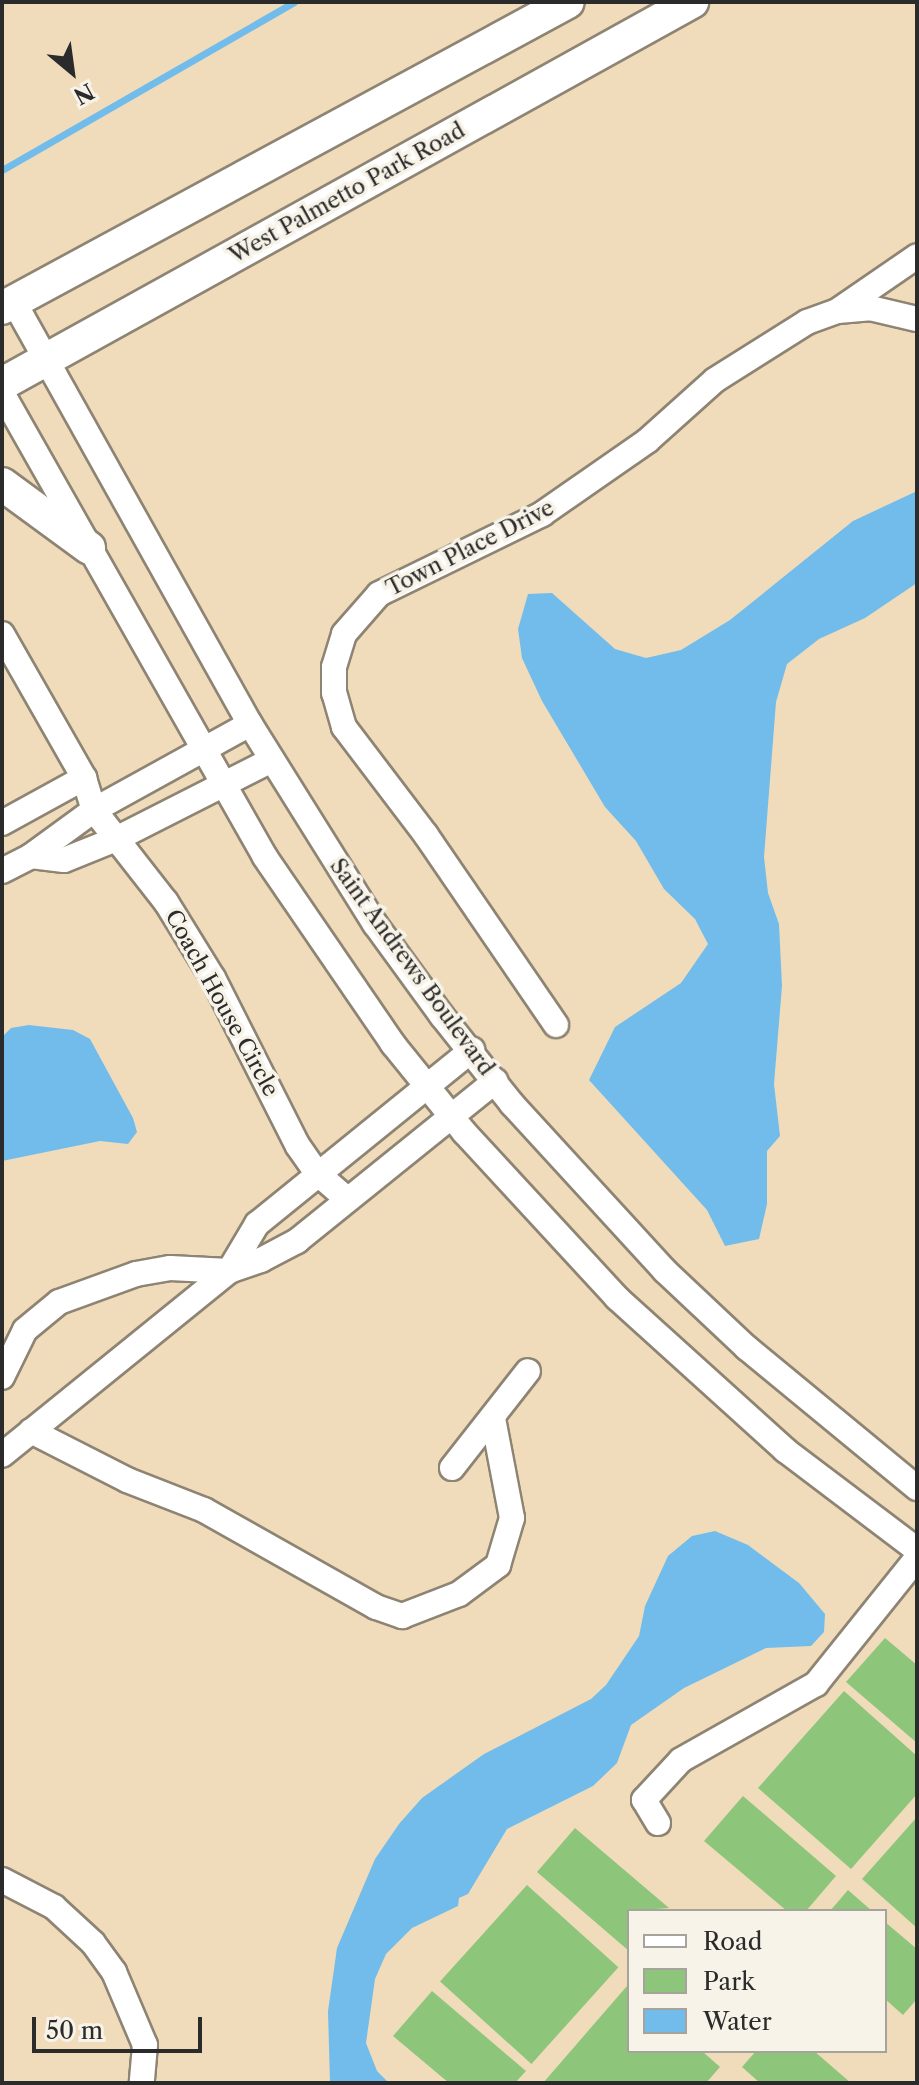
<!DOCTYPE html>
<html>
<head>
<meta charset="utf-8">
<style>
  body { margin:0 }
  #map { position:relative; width:919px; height:2085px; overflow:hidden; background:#f0dcbb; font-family:"Libre Caslon Text",serif }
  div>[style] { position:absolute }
  .green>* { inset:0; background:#8dc67a; transform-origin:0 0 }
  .water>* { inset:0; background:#71bcea }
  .stream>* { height:7px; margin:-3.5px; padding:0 3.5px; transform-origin:3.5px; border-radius:3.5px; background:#71bcea }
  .roads { filter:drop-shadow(2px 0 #8e8473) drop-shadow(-2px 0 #8e8473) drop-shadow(0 2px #8e8473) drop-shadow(0 -2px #8e8473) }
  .minor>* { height:24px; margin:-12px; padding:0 12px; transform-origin:12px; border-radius:12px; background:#fff }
  .major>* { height:32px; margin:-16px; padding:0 16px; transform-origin:16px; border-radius:16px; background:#fff }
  span { translate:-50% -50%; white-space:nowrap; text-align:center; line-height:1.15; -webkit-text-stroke:7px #f7f3e8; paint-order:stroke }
  .street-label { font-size:22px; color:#2b2b2b }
  .frame { position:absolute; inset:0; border:4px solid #2b2b2b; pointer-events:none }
  .legend { position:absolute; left:627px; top:1909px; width:260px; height:144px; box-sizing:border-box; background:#f7f3e8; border:2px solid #a5a39c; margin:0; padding:10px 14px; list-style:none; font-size:24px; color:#2b2b2b }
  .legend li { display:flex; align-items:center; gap:16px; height:40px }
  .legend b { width:40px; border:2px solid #a5a39c }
  .north { position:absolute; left:32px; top:32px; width:80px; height:80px; -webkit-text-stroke:6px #f7f3e8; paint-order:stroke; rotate:151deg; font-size:22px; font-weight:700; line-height:32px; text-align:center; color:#2b2b2b }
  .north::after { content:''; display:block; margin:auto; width:28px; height:36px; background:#2b2b2b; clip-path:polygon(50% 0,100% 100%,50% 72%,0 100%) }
  .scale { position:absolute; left:32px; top:2017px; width:170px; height:36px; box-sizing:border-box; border:4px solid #2b2b2b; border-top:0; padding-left:10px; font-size:24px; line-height:28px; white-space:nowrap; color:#2b2b2b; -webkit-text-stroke:6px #f7f3e8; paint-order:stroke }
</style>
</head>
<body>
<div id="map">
  <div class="green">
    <div style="clip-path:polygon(885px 1638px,917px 1665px,917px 1743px,846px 1682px)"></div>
    <div style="clip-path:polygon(844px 1691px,917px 1756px,917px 1794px,851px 1869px,758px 1788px)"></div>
    <div style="clip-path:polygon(743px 1796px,836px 1876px,806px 1911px,787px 1911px,704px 1841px)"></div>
    <div style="clip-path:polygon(917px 1817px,917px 1928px,862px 1879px)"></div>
    <div style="clip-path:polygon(575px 1828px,669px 1908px,629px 1911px,629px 1951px,537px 1872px)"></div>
    <div style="left:527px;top:1885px;width:123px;height:130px;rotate:42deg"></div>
    <div style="clip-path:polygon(848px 1890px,872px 1911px,830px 1911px)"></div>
    <div style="clip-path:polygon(885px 1922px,917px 1949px,917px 1999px,903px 2015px,885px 1999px)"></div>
    <div style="clip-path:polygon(627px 1986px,629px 2051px,702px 2051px,720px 2067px,706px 2083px,543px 2083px)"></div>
    <div style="clip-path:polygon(432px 1991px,526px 2071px,515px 2083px,449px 2083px,393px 2036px)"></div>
    <div style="clip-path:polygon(756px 2051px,814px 2051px,851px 2083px,760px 2083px,742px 2067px)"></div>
  </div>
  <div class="water">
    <div style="clip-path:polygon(917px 491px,917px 583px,865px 618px,819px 639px,787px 664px,776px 702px,764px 857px,768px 893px,779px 924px,782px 986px,774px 1084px,780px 1136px,767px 1151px,767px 1204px,759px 1239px,725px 1246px,707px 1210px,589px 1080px,615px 1027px,681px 983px,708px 944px,695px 919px,664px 889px,636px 841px,605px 807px,542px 701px,522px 658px,518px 629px,528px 594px,552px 593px,615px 649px,646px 658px,681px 650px,730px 620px,853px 521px)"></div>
    <div style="clip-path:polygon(29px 1025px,73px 1030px,90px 1039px,133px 1118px,137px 1132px,128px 1144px,100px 1141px,2px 1161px,2px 1037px,11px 1028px)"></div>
    <div style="clip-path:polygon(715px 1531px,748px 1545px,799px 1583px,825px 1614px,824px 1632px,811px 1646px,766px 1648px,684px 1688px,631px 1725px,617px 1763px,593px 1786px,507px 1829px,468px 1894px,459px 1898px,458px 1906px,412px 1928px,386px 1954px,375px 1979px,366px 2043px,377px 2071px,389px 2083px,330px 2083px,328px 2011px,337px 1948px,375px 1859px,399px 1824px,422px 1798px,484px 1754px,591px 1699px,606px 1685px,639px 1636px,645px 1606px,668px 1556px,692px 1536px)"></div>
  </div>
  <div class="stream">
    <div style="left:2px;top:170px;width:337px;rotate:-29.9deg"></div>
  </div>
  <div class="roads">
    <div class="minor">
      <div style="left:14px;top:302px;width:484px;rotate:60.8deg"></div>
      <div style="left:250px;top:724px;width:236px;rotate:58deg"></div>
      <div style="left:375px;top:924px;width:114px;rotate:53.9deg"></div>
      <div style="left:442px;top:1016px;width:112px;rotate:51.5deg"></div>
      <div style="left:512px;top:1104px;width:226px;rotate:47.5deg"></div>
      <div style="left:665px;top:1271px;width:112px;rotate:43.2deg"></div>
      <div style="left:747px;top:1348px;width:220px;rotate:39.5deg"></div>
      <div style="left:840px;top:309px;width:93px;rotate:-34.5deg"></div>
      <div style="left:2px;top:393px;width:533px;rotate:60.45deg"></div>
      <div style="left:265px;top:857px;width:227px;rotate:55.6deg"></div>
      <div style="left:393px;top:1044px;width:113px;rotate:51.1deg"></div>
      <div style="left:464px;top:1132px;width:226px;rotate:47.3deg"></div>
      <div style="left:617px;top:1298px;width:227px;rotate:42.1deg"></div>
      <div style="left:785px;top:1450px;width:166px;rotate:37.1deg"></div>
      <div style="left:2px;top:634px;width:166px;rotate:60.3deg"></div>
      <div style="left:84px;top:778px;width:34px;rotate:73deg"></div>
      <div style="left:94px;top:810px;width:117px;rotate:52deg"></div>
      <div style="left:166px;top:902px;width:89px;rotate:58.3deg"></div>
      <div style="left:213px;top:978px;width:188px;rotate:63.2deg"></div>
      <div style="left:298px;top:1146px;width:33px;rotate:55deg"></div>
      <div style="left:317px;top:1173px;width:40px;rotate:41deg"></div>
      <div style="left:2px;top:823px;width:94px;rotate:-28.8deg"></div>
      <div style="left:31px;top:856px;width:33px;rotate:7deg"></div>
      <div style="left:64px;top:860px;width:56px;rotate:-22deg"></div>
      <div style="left:116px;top:839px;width:175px;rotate:-26.9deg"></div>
      <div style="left:2px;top:871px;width:33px;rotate:-27deg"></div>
      <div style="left:31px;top:856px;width:78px;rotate:-36.1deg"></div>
      <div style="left:94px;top:810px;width:178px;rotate:-28.9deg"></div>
      <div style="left:556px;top:1025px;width:230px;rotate:-124.4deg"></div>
      <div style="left:426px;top:835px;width:136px;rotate:-127.2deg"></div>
      <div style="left:344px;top:727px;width:35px;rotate:-106deg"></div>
      <div style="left:334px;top:693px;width:26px;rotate:-90deg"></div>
      <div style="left:334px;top:667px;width:34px;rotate:-73deg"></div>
      <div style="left:344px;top:634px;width:53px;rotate:-48.8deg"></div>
      <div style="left:379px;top:594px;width:182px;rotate:-26.1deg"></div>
      <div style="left:542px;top:514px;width:128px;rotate:-34.8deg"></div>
      <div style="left:647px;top:441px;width:91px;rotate:-41.9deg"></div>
      <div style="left:715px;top:380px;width:109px;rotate:-32.2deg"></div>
      <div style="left:807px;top:322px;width:33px;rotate:-20deg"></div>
      <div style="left:838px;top:311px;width:32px;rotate:-5deg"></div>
      <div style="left:870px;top:308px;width:48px;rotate:13.2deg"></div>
      <div style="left:2px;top:1377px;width:52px;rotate:-63.9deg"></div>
      <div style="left:25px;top:1330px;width:44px;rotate:-39.5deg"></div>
      <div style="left:59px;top:1302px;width:82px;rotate:-20deg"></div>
      <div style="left:136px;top:1274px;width:35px;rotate:-10deg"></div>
      <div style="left:170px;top:1268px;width:59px;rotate:2.9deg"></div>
      <div style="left:229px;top:1271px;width:34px;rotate:-19deg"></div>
      <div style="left:261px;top:1260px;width:41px;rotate:-27.8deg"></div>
      <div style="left:297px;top:1241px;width:255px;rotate:-38.9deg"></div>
      <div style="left:31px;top:1431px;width:108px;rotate:27deg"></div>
      <div style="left:127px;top:1480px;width:83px;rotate:21.3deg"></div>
      <div style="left:204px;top:1510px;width:197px;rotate:29.4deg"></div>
      <div style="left:376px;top:1607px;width:28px;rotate:19deg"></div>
      <div style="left:402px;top:1616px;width:61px;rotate:-21.1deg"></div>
      <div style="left:459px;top:1594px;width:49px;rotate:-36.6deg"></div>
      <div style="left:498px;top:1565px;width:49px;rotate:-73.4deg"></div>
      <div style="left:512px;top:1518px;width:102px;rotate:-100.8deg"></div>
      <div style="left:2px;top:1455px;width:292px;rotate:-39deg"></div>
      <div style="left:229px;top:1271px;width:55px;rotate:-59.2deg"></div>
      <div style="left:257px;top:1224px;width:277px;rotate:-39deg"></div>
      <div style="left:452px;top:1468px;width:123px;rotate:-51.9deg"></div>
      <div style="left:658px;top:1823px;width:27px;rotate:-121deg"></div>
      <div style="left:644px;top:1800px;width:54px;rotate:-47.2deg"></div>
      <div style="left:681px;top:1760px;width:155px;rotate:-29.4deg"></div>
      <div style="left:816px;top:1684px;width:161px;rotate:-51.3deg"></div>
      <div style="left:2px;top:1880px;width:59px;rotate:27.4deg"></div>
      <div style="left:54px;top:1907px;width:53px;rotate:42.7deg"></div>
      <div style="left:93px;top:1943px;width:36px;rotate:54deg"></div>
      <div style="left:114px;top:1972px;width:79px;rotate:67deg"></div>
      <div style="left:145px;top:2045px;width:38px;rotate:95deg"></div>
    </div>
    <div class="major">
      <div style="left:2px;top:308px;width:643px;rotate:-28.4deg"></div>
      <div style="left:2px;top:384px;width:789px;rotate:-28.97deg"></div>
      <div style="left:2px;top:484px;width:108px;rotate:36.3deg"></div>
    </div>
  </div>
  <div class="street-label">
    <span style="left:347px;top:193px;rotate:-29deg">West Palmetto Park Road</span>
    <span style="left:470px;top:548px;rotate:-27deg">Town Place Drive</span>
    <span style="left:412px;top:967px;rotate:54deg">Saint Andrews Boulevard</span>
    <span style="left:222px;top:1003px;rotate:61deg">Coach House Circle</span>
  </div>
  <div class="frame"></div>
  <ul class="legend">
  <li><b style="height:10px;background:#fff"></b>Road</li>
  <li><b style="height:22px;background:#8dc67a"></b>Park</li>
  <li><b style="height:22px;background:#71bcea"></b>Water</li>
  </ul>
  <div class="north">N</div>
  <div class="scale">50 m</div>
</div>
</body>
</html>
